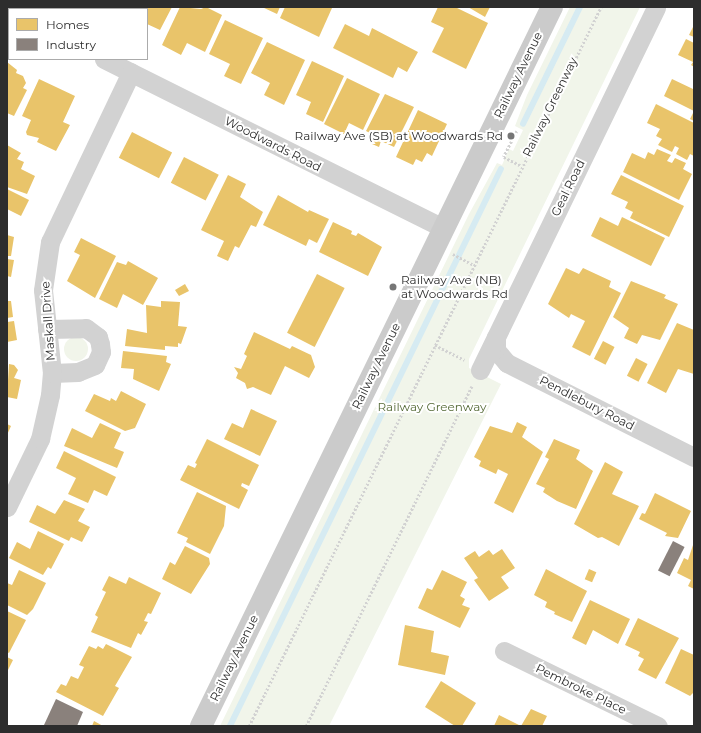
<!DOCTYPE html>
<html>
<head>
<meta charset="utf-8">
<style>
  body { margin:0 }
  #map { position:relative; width:701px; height:733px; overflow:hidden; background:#fff; font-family:Montserrat,sans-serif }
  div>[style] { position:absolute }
  .green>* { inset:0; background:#f1f5ea }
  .round { border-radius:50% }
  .homes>* { inset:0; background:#e9c46a; transform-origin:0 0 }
  .industry>* { inset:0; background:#8a817c; transform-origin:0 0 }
  .stream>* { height:5.5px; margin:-2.75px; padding:0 2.75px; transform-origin:2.75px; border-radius:2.75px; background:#d6ebf2 }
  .path>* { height:2.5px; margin-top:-1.25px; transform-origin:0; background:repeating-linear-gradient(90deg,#d2d2d2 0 2px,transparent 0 4px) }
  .minor>* { height:19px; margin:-9.5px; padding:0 9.5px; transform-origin:9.5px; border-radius:9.5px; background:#d2d2d2 }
  .secondary>* { height:22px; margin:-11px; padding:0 11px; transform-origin:11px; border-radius:11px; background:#cbcbcb }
  .dots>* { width:11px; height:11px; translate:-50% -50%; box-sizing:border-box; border:2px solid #fff; border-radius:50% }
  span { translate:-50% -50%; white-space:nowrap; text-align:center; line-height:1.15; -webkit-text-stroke:4px #fff; paint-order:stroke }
  .street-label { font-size:12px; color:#2d2d2d }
  .poi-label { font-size:12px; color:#2d2d2d }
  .right { translate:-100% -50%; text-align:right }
  .left { translate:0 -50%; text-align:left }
  .park-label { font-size:12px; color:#566b38 }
  .frame { position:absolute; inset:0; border:8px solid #2d2d2d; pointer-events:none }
  .legend { position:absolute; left:8px; top:8px; width:140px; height:52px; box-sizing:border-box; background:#fff; border:1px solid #ababab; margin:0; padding:5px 7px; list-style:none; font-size:12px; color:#2d2d2d }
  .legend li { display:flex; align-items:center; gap:8px; height:20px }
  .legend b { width:20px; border:1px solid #ababab }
</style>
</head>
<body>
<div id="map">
  <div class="green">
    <div style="clip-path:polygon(570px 7px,640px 7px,469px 359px,469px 368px,501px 384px,329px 726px,220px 726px,469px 214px,497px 163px,502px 165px,509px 149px,513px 151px,523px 130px,515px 126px,527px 95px)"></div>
    <div class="round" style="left:64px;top:337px;width:24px;height:24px"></div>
  </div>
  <div class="homes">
    <div style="clip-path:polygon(98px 7px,121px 7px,120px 9px)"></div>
    <div style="clip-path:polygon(126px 7px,172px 7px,160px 30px,147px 24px,147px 9px,125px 9px)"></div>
    <div style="clip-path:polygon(180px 7px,201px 9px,206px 7px,222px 15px,205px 52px,187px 43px,181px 55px,162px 45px)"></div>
    <div style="clip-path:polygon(262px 7px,280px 7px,277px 14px)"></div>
    <div style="clip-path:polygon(285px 7px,329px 7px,332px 8px,319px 37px,280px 18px)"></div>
    <div style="clip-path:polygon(438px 7px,455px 7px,488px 23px,466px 69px,432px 52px,444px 28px,431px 22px)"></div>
    <div style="clip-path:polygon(468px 7px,490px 7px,485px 17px)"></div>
    <div style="clip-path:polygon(225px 20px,263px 38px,241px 84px,224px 76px,230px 64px,209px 54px)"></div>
    <div style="clip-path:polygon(345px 24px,369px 36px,372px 28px,418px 52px,407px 72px,398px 67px,393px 78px,333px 48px)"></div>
    <div style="clip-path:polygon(694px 25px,694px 37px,689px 35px)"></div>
    <div style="clip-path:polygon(686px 39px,694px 43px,694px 67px,691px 65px,693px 62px,678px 55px)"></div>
    <div style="clip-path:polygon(267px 42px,305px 60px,284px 105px,264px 95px,270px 83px,251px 73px)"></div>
    <div style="clip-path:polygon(312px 61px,344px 76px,323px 122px,306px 114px,311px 102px,296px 95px)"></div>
    <div style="clip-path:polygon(7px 62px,17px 70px,16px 73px,23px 76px,26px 83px,23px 88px,27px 90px,14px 116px,7px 113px)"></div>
    <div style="clip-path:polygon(347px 78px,380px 94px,363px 130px,349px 123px,344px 134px,324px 124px)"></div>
    <div style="clip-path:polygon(39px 79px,75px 96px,63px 122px,70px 125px,56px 151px,37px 142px,39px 138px,27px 135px,26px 132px,31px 120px,22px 116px)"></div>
    <div style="clip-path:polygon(672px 79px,693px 89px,694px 87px,694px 121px,690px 119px,694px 111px,664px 96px)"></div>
    <div style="clip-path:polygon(385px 94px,414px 107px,394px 147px,381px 141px,379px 147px,372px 144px,376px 136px,366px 131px)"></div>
    <div style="clip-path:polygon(656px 104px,694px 123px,694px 156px,690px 154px,687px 160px,676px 154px,679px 148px,675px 146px,672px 152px,658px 145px,662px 139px,656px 136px,660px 129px,647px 123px)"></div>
    <div style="clip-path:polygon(418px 110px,447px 124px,432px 156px,427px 153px,422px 162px,416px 159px,413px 165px,396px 157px)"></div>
    <div style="left:132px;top:132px;width:45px;height:29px;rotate:27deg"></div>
    <div style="clip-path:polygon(7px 145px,21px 153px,17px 159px,24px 162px,21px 169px,35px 176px,27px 194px,7px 187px)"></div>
    <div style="clip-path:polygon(657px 149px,671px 155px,667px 161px,672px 163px,675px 158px,686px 163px,683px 169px,692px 174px,679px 200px,623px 172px,632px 153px,645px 159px,648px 152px,654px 155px)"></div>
    <div style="left:184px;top:157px;width:39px;height:29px;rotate:27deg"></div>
    <div style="clip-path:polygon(228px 175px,246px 184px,240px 197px,263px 212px,256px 227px,251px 225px,239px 248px,235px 246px,228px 261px,217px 256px,224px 241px,201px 230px)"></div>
    <div style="clip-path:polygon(621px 175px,684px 206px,669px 237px,630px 218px,633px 212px,625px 208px,628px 202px,611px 194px)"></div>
    <div style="clip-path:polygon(7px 189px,29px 200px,21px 216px,7px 209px)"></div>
    <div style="clip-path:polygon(278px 195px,308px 212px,309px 210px,329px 219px,317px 243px,309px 239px,306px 246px,263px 225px)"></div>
    <div style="clip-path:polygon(600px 217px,618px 226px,622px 217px,665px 238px,651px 266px,591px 236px)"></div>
    <div style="clip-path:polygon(333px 222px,352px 231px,351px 234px,356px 236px,358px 233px,382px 247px,368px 276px,319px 252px)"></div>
    <div style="clip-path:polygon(7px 235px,14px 237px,11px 256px,7px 256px)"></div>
    <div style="clip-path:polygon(81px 238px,116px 256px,95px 298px,67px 281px,80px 255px,74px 252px)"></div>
    <div style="clip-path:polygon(7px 259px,14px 260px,11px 277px,7px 276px)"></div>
    <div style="clip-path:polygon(128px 261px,158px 278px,143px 305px,123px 294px,117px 308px,99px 299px,117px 262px,126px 265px)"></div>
    <div style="clip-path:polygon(566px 268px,579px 274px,583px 268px,611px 281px,609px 287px,621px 293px,590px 356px,572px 347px,585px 321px,571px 314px,569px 318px,548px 304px)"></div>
    <div style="left:317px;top:274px;width:31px;height:66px;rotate:27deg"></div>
    <div style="clip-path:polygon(631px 281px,666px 295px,664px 298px,678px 304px,660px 340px,642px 335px,637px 344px,624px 338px,629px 328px,613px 317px)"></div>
    <div style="clip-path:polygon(185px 284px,189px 291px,179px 296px,175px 290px)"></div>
    <div style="clip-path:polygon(7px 301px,11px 301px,13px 317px,7px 318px)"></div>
    <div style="clip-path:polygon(161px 301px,180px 302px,178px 326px,187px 327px,181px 344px,178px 343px,178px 347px,165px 346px,165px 350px,125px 346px,127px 329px,147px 333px,146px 305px,161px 307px)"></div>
    <div style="clip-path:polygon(14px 321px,17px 340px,7px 342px,7px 322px)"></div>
    <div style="clip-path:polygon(677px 323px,694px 330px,694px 374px,678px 369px,666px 393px,647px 383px)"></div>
    <div style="clip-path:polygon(254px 332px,290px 349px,292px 346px,311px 355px,315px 367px,309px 378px,285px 366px,271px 395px,253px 387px,247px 389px,245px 383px,236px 378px,238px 373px,234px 367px,241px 369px,247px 356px,244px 354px)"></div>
    <div style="left:603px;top:341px;width:13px;height:20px;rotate:27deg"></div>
    <div style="clip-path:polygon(123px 351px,167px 356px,166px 362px,171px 364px,159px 391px,133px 379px,134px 369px,121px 368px)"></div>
    <div style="left:636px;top:358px;width:13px;height:20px;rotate:27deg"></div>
    <div style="clip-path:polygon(9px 364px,14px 365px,18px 370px,14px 378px,21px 380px,17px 399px,7px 397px)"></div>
    <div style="clip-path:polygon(121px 391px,146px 404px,135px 428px,125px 431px,85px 411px,94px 394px,110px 401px,111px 398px,116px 401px)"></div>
    <div style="clip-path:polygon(251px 409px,277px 421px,260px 456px,224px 439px,232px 423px,243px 428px)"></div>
    <div style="clip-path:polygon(517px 422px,527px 427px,522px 437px,543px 452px,513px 513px,494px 503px,508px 474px,498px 469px,496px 474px,479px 466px,481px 461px,474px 457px,490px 426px,512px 433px)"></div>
    <div style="clip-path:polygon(100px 423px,121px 433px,114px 448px,124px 452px,117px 468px,64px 446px,72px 428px,92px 438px)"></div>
    <div style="clip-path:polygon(7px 424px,11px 426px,7px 435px)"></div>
    <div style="clip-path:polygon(207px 439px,259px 465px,249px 486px,242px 483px,241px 486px,248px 490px,239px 509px,180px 480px,188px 465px,195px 468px,197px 464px,195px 463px)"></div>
    <div style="clip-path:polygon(554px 439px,580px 450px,576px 459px,593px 471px,576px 509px,557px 501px,543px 492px,545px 488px,536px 484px,549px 459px,545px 457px)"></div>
    <div style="clip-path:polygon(64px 451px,116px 477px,107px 496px,94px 490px,88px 503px,68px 494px,76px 478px,56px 468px)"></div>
    <div style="clip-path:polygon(605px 462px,623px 472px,612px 494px,639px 506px,619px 546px,602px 537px,598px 538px,574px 524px)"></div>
    <div style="clip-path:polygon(197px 492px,226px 506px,224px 526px,210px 554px,186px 542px,188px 538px,177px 533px)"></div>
    <div style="clip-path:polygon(655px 493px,691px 511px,678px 538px,665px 536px,667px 533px,639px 519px,642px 513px,645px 514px)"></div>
    <div style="clip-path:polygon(64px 500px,85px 509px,78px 521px,90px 527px,82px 542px,71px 537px,69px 541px,29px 522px,37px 505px,55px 514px)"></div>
    <div style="clip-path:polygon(38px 531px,64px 544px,51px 569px,48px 567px,43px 575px,9px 558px,17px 542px,30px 549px)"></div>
    <div style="clip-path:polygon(694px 542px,694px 589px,688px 586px,691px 580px,677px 573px,684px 558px,688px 560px)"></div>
    <div style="clip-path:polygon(185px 546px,209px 558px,210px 564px,191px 594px,162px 579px,170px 562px,175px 565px)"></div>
    <div style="clip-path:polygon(502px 549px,515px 568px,501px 577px,509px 588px,489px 601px,474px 580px,478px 578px,464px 558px,475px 551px,479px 557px,489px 550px,493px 555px)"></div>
    <div style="clip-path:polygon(546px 569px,587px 591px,572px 622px,554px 614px,555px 612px,545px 607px,547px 602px,534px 595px)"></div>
    <div style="left:589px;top:569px;width:8px;height:11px;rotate:23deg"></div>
    <div style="clip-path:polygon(19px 570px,46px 583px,33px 609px,27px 615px,7px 605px,7px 583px,12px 585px)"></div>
    <div style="clip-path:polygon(442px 570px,467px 582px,460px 596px,465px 599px,462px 605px,470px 608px,460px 628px,418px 608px,427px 588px,432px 590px)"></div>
    <div style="clip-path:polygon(109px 576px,126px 584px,129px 577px,161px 593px,151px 614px,148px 613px,144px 621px,148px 622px,141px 635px,138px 633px,131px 648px,91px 632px,98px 617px,95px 615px,106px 592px,102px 590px)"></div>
    <div style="clip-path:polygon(590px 600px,630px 619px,618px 644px,593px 630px,586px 645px,572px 638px)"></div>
    <div style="clip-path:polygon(7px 611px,26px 620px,9px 653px,7px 652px)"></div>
    <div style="clip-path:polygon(638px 618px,679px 638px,656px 679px,638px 670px,644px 659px,638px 656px,640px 652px,625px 645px)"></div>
    <div style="clip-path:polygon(405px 625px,434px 631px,431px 652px,449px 656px,445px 675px,398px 665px)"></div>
    <div style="clip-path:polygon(106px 644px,132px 657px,115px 686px,119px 688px,103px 716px,56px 692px,61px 684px,66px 686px,71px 676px,78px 679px,84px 667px,79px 665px,89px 646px,96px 649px,98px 646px,103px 649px)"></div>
    <div style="clip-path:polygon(681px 649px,694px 655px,694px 692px,690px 696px,665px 683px)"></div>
    <div style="clip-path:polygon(7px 657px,13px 660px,7px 672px)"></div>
    <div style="clip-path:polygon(441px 681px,476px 703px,462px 726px,455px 726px,425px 707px)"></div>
    <div style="clip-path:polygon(531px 709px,547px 716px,542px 726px,494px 726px,499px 715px,521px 726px)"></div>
    <div style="clip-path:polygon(94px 721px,103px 726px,92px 726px)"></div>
  </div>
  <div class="industry">
    <div style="left:673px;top:541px;width:13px;height:33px;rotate:27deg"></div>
    <div style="clip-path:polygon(56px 699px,83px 712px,77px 726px,44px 725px)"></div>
  </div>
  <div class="stream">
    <div style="left:523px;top:124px;width:130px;rotate:-64deg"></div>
    <div style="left:230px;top:726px;width:619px;rotate:-64.06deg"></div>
  </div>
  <div class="path">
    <div style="left:517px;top:131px;width:29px;rotate:117deg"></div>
    <div style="left:504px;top:157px;width:20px;rotate:27deg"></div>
    <div style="left:453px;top:254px;width:24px;rotate:28deg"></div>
    <div style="left:435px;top:345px;width:33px;rotate:27deg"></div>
    <div style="left:249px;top:726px;width:801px;rotate:-63.92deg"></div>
    <div style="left:306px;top:726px;width:378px;rotate:-64deg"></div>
  </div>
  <div class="minor">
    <div style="left:41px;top:9px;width:2px;rotate:-63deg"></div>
    <div style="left:7px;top:11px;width:2px;rotate:27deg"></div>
    <div style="left:104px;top:59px;width:379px;rotate:26.5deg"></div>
    <div style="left:47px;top:329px;width:39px;rotate:-1deg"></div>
    <div style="left:86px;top:328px;width:15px;rotate:37deg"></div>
    <div style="left:98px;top:337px;width:7px;rotate:74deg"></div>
    <div style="left:100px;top:344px;width:8px;rotate:83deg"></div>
    <div style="left:101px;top:352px;width:14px;rotate:115deg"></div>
    <div style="left:95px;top:365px;width:18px;rotate:158deg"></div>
    <div style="left:78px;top:372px;width:26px;rotate:178deg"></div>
    <div style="left:496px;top:337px;width:13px;rotate:90deg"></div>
    <div style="left:496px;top:350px;width:17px;rotate:50deg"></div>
    <div style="left:507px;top:363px;width:209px;rotate:26.7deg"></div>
    <div style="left:480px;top:370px;width:403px;rotate:-64.1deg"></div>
    <div style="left:7px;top:507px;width:76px;rotate:-64.1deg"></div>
    <div style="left:40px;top:439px;width:45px;rotate:-77.2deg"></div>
    <div style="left:50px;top:395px;width:22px;rotate:-85deg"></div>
    <div style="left:52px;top:373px;width:83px;rotate:-96.2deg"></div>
    <div style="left:43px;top:290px;width:49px;rotate:-81.7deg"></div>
    <div style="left:50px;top:242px;width:188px;rotate:-64.5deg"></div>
    <div style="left:504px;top:651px;width:171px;rotate:26deg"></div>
  </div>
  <div class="secondary">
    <div style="left:201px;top:726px;width:800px;rotate:-63.98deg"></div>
  </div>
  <div class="dots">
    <div style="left:511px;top:136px;background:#767676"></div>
    <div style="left:393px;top:287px;background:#767676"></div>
  </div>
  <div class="street-label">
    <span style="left:518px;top:75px;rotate:-64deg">Railway Avenue</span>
    <span style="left:550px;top:107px;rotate:-64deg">Railway Greenway</span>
    <span style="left:273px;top:144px;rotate:27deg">Woodwards Road</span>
    <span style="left:568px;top:188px;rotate:-64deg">Geal Road</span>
    <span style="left:48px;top:321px;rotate:-94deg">Maskall Drive</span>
    <span style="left:376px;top:366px;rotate:-64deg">Railway Avenue</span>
    <span style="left:587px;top:403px;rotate:27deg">Pendlebury Road</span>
    <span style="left:234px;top:658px;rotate:-64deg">Railway Avenue</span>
    <span style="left:581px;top:689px;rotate:26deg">Pembroke Place</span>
  </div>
  <div class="poi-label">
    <span class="right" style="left:503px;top:136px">Railway Ave (SB) at Woodwards Rd</span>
    <span class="left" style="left:401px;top:287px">Railway Ave (NB)<br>at Woodwards Rd</span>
  </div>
  <div class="park-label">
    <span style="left:432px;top:407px">Railway Greenway</span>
  </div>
  <div class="frame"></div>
  <ul class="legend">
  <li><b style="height:11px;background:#e9c46a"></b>Homes</li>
  <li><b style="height:11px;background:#8a817c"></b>Industry</li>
  </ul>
</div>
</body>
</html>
